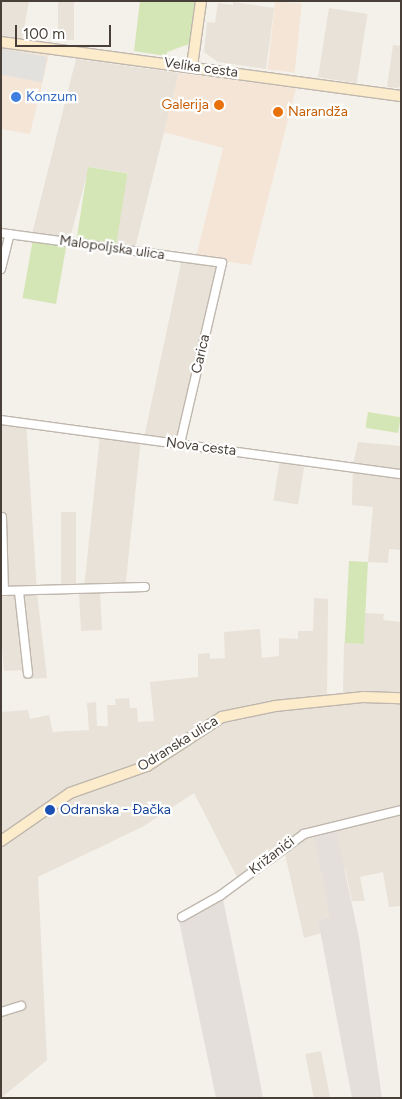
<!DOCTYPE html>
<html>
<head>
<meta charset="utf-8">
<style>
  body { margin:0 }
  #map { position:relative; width:402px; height:1099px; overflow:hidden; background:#f4f0ea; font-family:Figtree,sans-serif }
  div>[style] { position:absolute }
  .residential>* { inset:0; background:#e8e2d8; transform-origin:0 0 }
  .commercial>* { inset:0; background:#f5e5d7; transform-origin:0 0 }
  .industrial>* { inset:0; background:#e4dfdb }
  .green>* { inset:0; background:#d4e6b5; transform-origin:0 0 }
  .parking>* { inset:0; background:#e3e1de; transform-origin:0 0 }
  .roads { filter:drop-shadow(1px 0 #bfb7ad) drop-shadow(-1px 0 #bfb7ad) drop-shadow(0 1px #bfb7ad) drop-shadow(0 -1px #bfb7ad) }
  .street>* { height:8px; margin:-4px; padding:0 4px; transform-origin:4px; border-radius:4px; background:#fff }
  .secondary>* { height:10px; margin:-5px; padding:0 5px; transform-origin:5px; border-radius:5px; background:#fceccc }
  .dots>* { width:14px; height:14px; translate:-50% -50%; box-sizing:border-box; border:2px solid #fff; border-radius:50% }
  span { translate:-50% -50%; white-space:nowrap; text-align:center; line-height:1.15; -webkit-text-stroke:4.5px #fff; paint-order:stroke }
  .street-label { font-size:14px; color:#484038 }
  .shop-label { font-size:14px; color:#366cbe }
  .left { translate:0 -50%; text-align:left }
  .food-label { font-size:14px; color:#c56008 }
  .right { translate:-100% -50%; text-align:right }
  .transit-label { font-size:14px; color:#164399 }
  .frame { position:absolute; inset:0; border:2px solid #484038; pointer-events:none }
  .scale { position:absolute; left:15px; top:25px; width:96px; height:22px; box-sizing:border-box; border:2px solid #484038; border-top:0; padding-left:6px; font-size:15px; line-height:18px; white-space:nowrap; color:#484038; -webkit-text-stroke:4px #fff; paint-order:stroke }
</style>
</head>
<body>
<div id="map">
  <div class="residential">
    <div style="clip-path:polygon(1px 1px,29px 1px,20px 50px,1px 46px)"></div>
    <div style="left:58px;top:1px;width:16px;height:39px"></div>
    <div style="clip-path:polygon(233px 2px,274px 8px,266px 69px,218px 62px,204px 52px,207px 22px,215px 23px,218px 3px,233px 5px)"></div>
    <div style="left:329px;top:8px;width:39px;height:70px;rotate:9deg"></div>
    <div style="clip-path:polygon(393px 45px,401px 46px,401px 85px,398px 88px,387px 87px)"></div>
    <div style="clip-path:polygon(76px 59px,179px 73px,135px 248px,110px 244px,128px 173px,89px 167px,70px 238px,32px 234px)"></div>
    <div style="left:182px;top:259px;width:38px;height:182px;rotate:12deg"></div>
    <div style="clip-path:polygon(1px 418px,26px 421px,37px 593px,47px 678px,24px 679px,23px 670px,4px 671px,1px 635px)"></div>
    <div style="left:100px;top:436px;width:41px;height:151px;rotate:6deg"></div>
    <div style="clip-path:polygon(358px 442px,401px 446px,401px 550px,389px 549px,388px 563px,368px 562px,373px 507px,352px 505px,353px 464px)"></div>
    <div style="left:280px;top:459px;width:25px;height:42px;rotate:9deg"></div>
    <div style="left:61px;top:512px;width:15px;height:75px"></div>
    <div style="left:100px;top:591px;width:39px;height:21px;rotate:87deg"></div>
    <div style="clip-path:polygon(314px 598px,328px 599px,327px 695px,343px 693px,344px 643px,362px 644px,365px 613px,384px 614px,383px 620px,401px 622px,401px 906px,389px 907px,383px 872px,360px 877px,365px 901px,352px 901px,345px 868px,330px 917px,318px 920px,321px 933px,304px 938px,283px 845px,238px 879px,194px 793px,144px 826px,38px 877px,47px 1060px,1px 1098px,1px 712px,28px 710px,30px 719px,49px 715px,53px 732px,89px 730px,87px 703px,96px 702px,97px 726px,108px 726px,107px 705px,116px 705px,115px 699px,129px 698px,130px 708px,137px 708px,138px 722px,154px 721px,150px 682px,198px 677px,198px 654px,210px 653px,210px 659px,225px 658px,224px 632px,260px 629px,262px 658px,279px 656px,279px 638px,298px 639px,298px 631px,313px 631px)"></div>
    <div style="left:321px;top:1051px;width:48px;height:16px;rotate:79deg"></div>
  </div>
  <div class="commercial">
    <div style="left:275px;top:1px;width:27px;height:69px;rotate:6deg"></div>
    <div style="clip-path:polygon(1px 46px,49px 55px,30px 134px,1px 129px)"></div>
    <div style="clip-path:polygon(179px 73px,296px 88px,251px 265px,196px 257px,223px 148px,164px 132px)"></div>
  </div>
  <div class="industrial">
    <div style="clip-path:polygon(336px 829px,359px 938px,382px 1098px,352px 1098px,318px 920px,330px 917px,314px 835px)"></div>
    <div style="clip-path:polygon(223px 899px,257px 1066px,263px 1098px,216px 1098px,179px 921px)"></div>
  </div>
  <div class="green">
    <div style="clip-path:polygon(140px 1px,195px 1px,189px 44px,167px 52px,166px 56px,134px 51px)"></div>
    <div style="left:88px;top:167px;width:40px;height:73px;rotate:9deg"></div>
    <div style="left:33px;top:239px;width:34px;height:60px;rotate:10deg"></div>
    <div style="left:368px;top:412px;width:33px;height:16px;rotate:9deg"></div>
    <div style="left:349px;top:561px;width:19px;height:82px;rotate:3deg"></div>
  </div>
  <div class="parking">
    <div style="left:1px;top:48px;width:47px;height:26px;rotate:11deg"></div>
  </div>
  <div class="roads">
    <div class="street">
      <div style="left:1px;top:233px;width:223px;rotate:7.7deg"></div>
      <div style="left:222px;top:263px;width:186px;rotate:103.1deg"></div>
      <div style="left:1px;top:269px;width:36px;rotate:-76deg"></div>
      <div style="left:1px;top:420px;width:404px;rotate:7.7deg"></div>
      <div style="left:2px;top:517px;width:74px;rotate:88.5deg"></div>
      <div style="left:1px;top:591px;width:144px;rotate:-1.6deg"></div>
      <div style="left:19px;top:592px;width:82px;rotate:83.7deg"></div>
      <div style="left:182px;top:917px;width:45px;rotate:-29.4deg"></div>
      <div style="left:221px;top:895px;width:103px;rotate:-36.3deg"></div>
      <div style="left:304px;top:834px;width:100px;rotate:-13.9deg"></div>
      <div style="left:1px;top:1012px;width:21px;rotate:-17deg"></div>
    </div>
    <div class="secondary">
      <div style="left:1px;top:42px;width:404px;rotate:7.7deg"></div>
      <div style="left:192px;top:66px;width:66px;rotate:-82.1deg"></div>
      <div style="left:1px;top:841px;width:84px;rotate:-34.8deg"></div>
      <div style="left:70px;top:793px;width:82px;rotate:-19.3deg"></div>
      <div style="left:147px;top:766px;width:90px;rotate:-33.2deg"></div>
      <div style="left:222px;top:717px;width:54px;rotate:-11.7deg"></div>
      <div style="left:275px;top:706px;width:88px;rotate:-5.8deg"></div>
      <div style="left:363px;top:697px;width:38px;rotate:2deg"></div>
    </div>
  </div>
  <div class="dots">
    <div style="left:16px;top:97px;background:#3f7fe0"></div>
    <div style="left:219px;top:105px;background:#e8710a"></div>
    <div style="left:278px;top:112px;background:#e8710a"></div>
    <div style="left:50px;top:810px;background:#1a4fb4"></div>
  </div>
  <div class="street-label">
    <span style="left:201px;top:68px;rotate:8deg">Velika cesta</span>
    <span style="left:112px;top:248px;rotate:8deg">Malopoljska ulica</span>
    <span style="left:201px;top:354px;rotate:-77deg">Carica</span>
    <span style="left:201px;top:447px;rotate:7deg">Nova cesta</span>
    <span style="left:178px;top:744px;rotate:-32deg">Odranska ulica</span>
    <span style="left:272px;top:856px;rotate:-37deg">Križanići</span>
  </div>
  <div class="shop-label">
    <span class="left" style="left:26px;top:97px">Konzum</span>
  </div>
  <div class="food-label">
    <span class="right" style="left:209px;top:105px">Galerija</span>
    <span class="left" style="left:288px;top:112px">Narandža</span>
  </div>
  <div class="transit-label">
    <span class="left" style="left:60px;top:810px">Odranska - Đačka</span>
  </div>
  <div class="frame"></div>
  <div class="scale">100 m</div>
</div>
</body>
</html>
